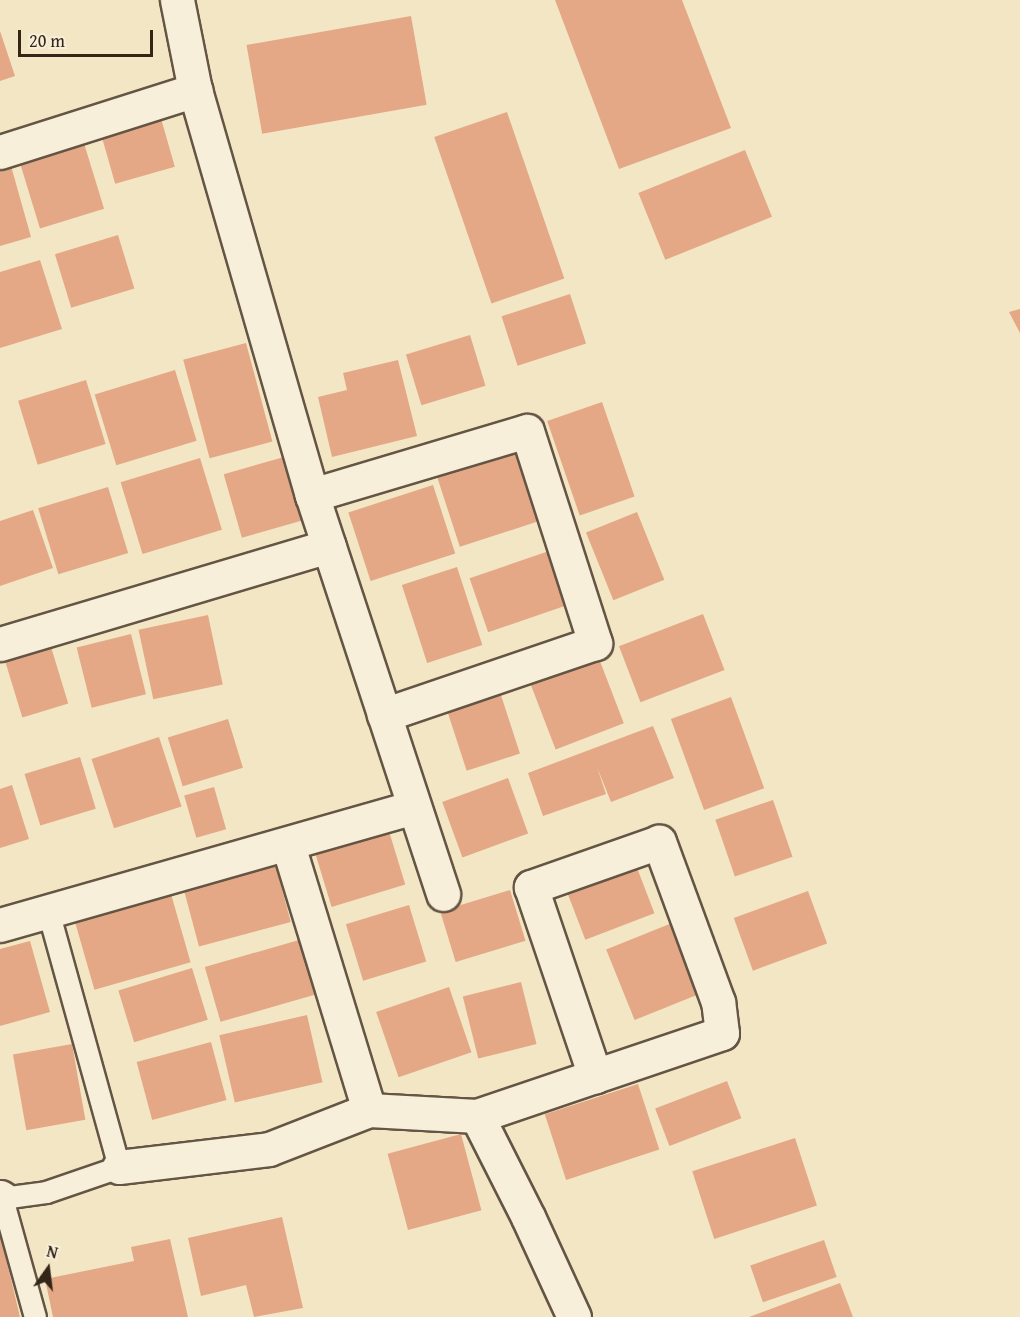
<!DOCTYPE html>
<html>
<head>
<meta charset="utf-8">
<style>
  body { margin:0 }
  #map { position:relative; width:1020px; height:1317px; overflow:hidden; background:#f2e6c4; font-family:"Gentium Book Plus",serif }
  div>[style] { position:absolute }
  .building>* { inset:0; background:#e4a886; transform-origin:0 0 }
  .roads { filter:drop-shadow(2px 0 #645544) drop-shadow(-2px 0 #645544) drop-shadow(0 2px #645544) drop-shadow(0 -2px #645544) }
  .service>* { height:21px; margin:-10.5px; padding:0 10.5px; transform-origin:10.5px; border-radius:10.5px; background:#f7efd9 }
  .minor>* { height:33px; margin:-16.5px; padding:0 16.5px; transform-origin:16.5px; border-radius:16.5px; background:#f7efd9 }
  span { translate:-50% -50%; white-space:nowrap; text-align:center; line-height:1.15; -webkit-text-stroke:4.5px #f7efd9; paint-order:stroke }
  .north { position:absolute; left:18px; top:1239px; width:60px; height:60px; -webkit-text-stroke:4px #f7efd9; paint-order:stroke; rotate:14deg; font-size:16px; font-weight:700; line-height:24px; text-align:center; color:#342519 }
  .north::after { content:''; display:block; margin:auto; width:21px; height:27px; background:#342519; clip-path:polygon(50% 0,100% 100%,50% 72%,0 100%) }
  .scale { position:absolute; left:18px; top:30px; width:135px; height:27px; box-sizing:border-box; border:3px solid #342519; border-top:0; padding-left:8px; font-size:18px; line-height:21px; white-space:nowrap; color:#342519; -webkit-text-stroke:4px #f7efd9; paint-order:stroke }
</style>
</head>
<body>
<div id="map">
  <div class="building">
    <div style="clip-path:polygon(555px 0,682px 0,731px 128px,619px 169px)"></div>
    <div style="left:411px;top:16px;width:90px;height:167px;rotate:80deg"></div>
    <div style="clip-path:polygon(0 31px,15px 76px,0 81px)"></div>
    <div style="left:158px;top:108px;width:61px;height:62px;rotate:74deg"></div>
    <div style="left:507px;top:112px;width:176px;height:77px;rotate:71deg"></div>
    <div style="left:83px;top:140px;width:72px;height:67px;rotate:73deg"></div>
    <div style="left:745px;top:150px;width:72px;height:115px;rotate:68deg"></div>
    <div style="clip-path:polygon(11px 166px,31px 237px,0 246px,0 169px)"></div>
    <div style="left:118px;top:235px;width:56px;height:66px;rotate:73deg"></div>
    <div style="clip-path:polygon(40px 260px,62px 329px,0 348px,0 272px)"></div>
    <div style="left:570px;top:294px;width:52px;height:72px;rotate:72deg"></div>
    <div style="clip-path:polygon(1020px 309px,1020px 333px,1009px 312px)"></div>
    <div style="left:470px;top:335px;width:53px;height:67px;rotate:73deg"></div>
    <div style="left:246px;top:343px;width:102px;height:65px;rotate:75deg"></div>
    <div style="clip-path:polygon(398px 360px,417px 436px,332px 457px,318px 397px,347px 390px,343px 373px)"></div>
    <div style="left:175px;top:370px;width:74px;height:84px;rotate:73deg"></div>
    <div style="left:86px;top:380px;width:67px;height:71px;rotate:73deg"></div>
    <div style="left:602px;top:402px;width:100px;height:58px;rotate:71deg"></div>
    <div style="left:521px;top:447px;width:76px;height:89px;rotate:72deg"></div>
    <div style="left:291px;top:455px;width:66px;height:70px;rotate:74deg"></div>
    <div style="left:200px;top:458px;width:75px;height:83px;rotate:73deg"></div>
    <div style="left:433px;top:485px;width:72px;height:89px;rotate:72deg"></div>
    <div style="left:108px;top:487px;width:69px;height:73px;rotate:73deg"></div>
    <div style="clip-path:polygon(33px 510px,53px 568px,0 586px,0 521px)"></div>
    <div style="left:637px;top:512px;width:73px;height:55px;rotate:68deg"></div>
    <div style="left:549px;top:551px;width:57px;height:84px;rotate:71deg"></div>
    <div style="left:457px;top:567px;width:82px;height:58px;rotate:72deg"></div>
    <div style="left:703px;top:614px;width:60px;height:90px;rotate:69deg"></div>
    <div style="left:208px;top:615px;width:71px;height:71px;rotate:78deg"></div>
    <div style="left:131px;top:634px;width:62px;height:56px;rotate:76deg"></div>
    <div style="left:51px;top:647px;width:59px;height:48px;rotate:73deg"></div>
    <div style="left:598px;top:656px;width:72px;height:73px;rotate:69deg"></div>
    <div style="left:498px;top:686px;width:71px;height:56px;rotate:72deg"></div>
    <div style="left:731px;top:697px;width:97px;height:64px;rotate:70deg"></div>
    <div style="left:228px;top:719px;width:51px;height:63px;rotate:73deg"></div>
    <div style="clip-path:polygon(653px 726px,674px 778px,611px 802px,597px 767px,606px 794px,543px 816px,528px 773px)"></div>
    <div style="left:159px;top:737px;width:73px;height:71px;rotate:72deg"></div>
    <div style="left:80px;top:757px;width:54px;height:58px;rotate:73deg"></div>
    <div style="left:508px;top:778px;width:59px;height:70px;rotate:70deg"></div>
    <div style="clip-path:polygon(12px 785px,29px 839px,0 848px,0 789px)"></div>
    <div style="left:214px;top:787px;width:44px;height:31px;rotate:74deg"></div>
    <div style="left:773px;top:800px;width:60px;height:61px;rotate:71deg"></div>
    <div style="left:388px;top:828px;width:59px;height:77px;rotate:73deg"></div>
    <div style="left:634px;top:860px;width:57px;height:74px;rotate:69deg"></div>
    <div style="left:275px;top:863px;width:61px;height:95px;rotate:75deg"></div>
    <div style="left:510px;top:890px;width:53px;height:73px;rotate:73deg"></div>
    <div style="left:808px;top:891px;width:56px;height:79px;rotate:70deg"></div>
    <div style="left:171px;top:894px;width:71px;height:100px;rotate:74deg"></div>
    <div style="left:409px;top:905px;width:59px;height:66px;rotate:73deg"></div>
    <div style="left:672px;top:923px;width:76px;height:71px;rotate:68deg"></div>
    <div style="left:299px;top:940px;width:57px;height:98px;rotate:74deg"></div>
    <div style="clip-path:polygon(30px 941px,50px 1012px,0 1026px,0 949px)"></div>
    <div style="left:192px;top:968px;width:54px;height:77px;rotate:73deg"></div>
    <div style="left:521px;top:982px;width:64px;height:60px;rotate:76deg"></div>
    <div style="left:449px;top:987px;width:69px;height:77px;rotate:71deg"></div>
    <div style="left:307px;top:1015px;width:69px;height:90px;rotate:77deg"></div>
    <div style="left:211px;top:1042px;width:60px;height:77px;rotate:75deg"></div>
    <div style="left:72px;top:1044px;width:77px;height:60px;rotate:80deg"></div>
    <div style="left:727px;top:1081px;width:40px;height:77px;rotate:69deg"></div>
    <div style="left:638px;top:1084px;width:69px;height:98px;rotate:72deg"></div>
    <div style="left:461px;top:1134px;width:79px;height:76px;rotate:75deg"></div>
    <div style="left:795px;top:1138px;width:71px;height:108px;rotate:72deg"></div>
    <div style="clip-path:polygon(282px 1217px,303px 1308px,254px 1317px,246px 1285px,201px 1296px,188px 1238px)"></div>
    <div style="clip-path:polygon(0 1237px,1px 1237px,20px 1317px,0 1317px)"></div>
    <div style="clip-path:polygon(170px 1239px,188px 1317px,53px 1317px,45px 1279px,134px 1261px,131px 1247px)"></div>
    <div style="left:824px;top:1240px;width:39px;height:78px;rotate:71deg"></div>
    <div style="clip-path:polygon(840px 1283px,853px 1317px,749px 1317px)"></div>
  </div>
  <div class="roads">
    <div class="service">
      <div style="left:35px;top:1317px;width:123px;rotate:-105.5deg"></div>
      <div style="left:2px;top:1198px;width:44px;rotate:-7.8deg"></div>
      <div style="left:46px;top:1192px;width:77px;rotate:-18.9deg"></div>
      <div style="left:119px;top:1167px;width:266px;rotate:-105.5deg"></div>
    </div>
    <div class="minor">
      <div style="left:177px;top:0;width:92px;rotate:78.7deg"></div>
      <div style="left:195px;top:90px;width:422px;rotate:73.9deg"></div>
      <div style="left:312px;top:495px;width:420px;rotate:71.8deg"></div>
      <div style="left:0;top:152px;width:205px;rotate:-17.6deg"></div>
      <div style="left:312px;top:495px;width:224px;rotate:-16.6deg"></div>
      <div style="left:527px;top:431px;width:223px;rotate:72.2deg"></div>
      <div style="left:595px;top:643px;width:223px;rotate:161.2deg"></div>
      <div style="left:0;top:644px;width:343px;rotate:-16.6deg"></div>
      <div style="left:288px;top:845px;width:277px;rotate:73deg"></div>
      <div style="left:0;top:925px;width:430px;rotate:-15.9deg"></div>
      <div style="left:477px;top:1116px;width:113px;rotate:63.2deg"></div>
      <div style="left:528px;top:1217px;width:110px;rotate:65.3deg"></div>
      <div style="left:119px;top:1167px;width:151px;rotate:-6.8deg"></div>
      <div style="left:269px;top:1149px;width:107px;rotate:-21.3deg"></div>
      <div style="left:369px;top:1110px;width:108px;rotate:3.2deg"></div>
      <div style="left:477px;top:1116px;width:125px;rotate:-18.7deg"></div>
      <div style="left:595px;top:1076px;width:134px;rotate:-18.7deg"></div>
      <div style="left:722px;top:1033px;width:31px;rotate:-97deg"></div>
      <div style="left:718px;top:1002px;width:171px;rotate:-110.2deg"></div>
      <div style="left:659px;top:842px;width:136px;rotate:160.6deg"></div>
      <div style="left:531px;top:887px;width:200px;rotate:71.3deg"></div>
      <div style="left:0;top:1197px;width:2px;rotate:27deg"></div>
    </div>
  </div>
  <div class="north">N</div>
  <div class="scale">20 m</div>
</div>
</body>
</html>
